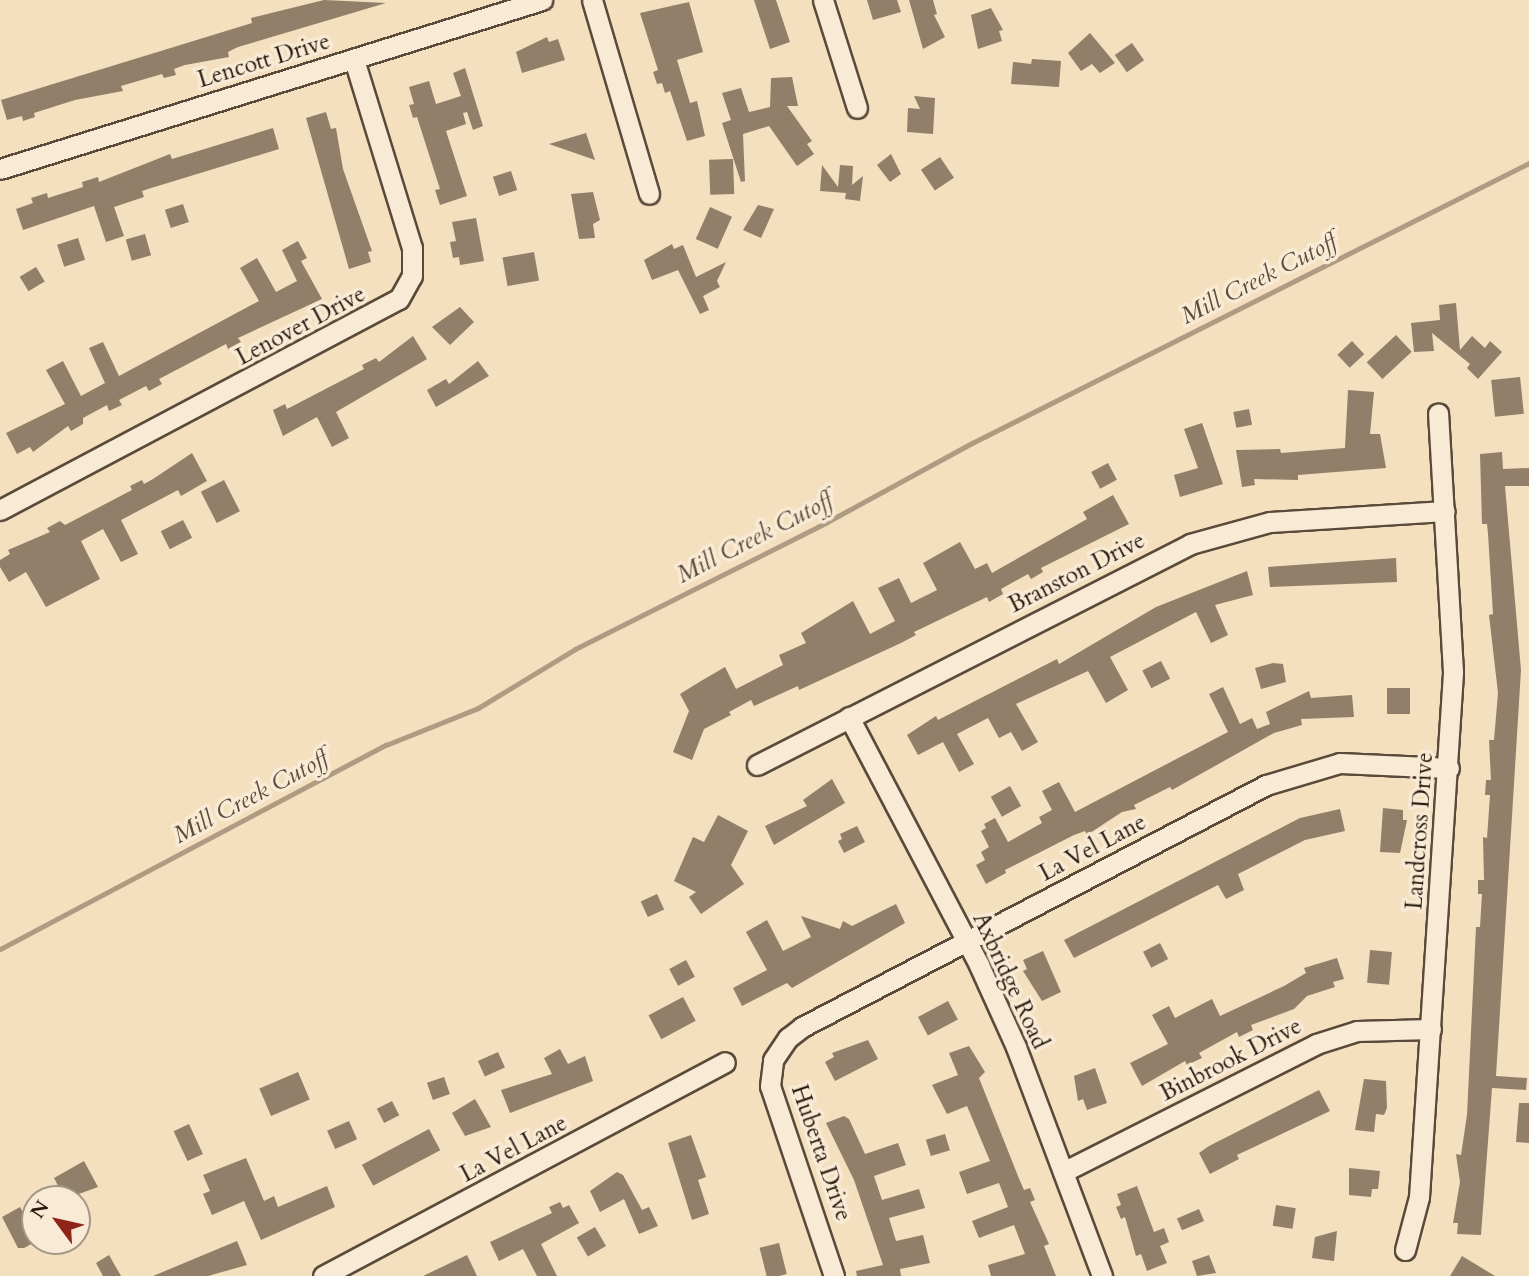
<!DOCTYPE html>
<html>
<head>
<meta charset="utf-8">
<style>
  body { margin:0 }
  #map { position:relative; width:1529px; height:1276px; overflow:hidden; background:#f4dfbf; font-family:Cardo,serif }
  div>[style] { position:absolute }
  .stream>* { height:5px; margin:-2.5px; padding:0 2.5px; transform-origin:2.5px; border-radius:2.5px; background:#ae9b82 }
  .building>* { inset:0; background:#917f69; transform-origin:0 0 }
  .roads { filter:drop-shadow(2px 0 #5a4a39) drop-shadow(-2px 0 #5a4a39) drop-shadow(0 2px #5a4a39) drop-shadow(0 -2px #5a4a39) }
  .minor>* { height:19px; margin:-9.5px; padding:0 9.5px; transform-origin:9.5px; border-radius:9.5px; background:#f8ead5 }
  span { translate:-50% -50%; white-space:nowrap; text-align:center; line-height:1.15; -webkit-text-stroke:7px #f8ead5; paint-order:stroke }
  .street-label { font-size:23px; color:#26180c }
  .water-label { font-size:24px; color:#5c4c3b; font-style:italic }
  .north { position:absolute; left:21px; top:1185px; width:70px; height:70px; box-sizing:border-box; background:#f8ead5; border:2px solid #a49685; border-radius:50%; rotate:303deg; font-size:19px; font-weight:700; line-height:28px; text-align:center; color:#26180c }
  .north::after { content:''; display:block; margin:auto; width:24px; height:32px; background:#8f2418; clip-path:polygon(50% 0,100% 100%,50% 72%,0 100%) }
</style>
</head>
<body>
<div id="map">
  <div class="stream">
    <div style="left:0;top:949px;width:437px;rotate:-27.9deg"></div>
    <div style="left:386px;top:745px;width:99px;rotate:-21.9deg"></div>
    <div style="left:478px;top:708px;width:114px;rotate:-31.3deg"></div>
    <div style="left:575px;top:649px;width:282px;rotate:-26.7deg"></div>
    <div style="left:827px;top:522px;width:165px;rotate:-28.6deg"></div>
    <div style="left:972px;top:443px;width:623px;rotate:-26.69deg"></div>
  </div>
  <div class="building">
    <div style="clip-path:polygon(324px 0,386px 3px,238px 47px,228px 52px,229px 57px,185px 65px,174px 69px,176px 75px,164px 78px,162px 74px,121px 86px,123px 91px,75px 100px,34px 113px,35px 117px,23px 121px,22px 116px,7px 120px,1px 100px,252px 23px,251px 18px)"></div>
    <div style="clip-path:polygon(754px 0,776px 0,790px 42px,770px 49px)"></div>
    <div style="clip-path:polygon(867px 0,897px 0,901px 12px,873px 20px)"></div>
    <div style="clip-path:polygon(909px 0,933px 0,937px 14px,934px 15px,945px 37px,923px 49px)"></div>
    <div style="clip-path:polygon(689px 2px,703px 52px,677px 60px,690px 103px,697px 101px,705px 136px,687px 141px,670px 91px,665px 93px,662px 83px,657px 84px,653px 72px,658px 70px,640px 13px)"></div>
    <div style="clip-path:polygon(991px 8px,1003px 30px,999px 31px,1002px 41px,978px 49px,971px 15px)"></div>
    <div style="clip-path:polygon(1090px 33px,1115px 63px,1100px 73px,1092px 64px,1081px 71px,1068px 53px)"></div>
    <div style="clip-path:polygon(547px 37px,549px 42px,558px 39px,565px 60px,522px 73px,516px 52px)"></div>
    <div style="left:1132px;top:43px;width:21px;height:21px;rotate:55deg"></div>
    <div style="clip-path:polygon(1032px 59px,1061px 61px,1059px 87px,1011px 84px,1013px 62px,1031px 64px)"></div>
    <div style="clip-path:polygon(465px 68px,483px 126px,473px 130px,467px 112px,463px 113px,466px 124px,446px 131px,467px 196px,440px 205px,435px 190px,440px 189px,417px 117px,413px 118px,409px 105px,414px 104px,409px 87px,429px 81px,436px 104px,461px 96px,453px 73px)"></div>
    <div style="clip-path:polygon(792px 77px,798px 106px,787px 106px,812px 141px,807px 144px,814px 154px,797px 166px,769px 126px,743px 134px,745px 181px,741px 182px,722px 123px,731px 120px,722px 93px,741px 88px,749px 112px,770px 107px,771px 78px)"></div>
    <div style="clip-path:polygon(914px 96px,935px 98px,933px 134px,907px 132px,908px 108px,920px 109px)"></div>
    <div style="clip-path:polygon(326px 112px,331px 129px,336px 128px,343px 169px,372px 251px,368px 252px,371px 262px,349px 269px,306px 118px)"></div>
    <div style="clip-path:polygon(273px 128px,279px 149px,148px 189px,142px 191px,144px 197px,114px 207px,124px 236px,106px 242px,94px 206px,23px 230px,16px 209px,33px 203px,31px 198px,47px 193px,48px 198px,83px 187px,82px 182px,98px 177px,99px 182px,170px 154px,172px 159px)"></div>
    <div style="clip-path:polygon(586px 133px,595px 160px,549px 144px)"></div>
    <div style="clip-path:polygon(891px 154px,901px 174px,890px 182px,877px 165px)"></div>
    <div style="left:940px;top:157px;width:25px;height:23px;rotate:56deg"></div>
    <div style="left:733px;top:159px;width:35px;height:24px;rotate:88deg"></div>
    <div style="clip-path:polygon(822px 165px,838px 187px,840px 165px,853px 166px,852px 185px,863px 176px,860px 201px,845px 199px,846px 193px,820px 191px)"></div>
    <div style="left:511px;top:171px;width:20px;height:19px;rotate:72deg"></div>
    <div style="clip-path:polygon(593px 192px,600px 220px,593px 224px,595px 238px,579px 239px,571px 194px)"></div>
    <div style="left:183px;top:204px;width:19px;height:19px;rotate:72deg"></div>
    <div style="clip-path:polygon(758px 205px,774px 209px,761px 238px,743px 230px)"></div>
    <div style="left:710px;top:207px;width:24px;height:35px;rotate:24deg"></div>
    <div style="clip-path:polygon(476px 218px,484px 261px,460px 265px,459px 257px,453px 258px,450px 242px,456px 241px,452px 222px)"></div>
    <div style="left:145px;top:234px;width:22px;height:20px;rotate:74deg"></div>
    <div style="left:78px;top:238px;width:23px;height:22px;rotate:72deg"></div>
    <div style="clip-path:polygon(298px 241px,307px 258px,301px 261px,322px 299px,238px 338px,241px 342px,228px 349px,226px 344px,159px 379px,162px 384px,149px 391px,146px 386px,119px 400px,122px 405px,109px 411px,107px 405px,83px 418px,83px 424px,71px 431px,68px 426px,33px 452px,30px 447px,17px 454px,6px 433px,65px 404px,46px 370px,63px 361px,81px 396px,105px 383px,89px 348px,103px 342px,119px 376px,259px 301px,240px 268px,257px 258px,276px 292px,297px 281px,282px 250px)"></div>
    <div style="clip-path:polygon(672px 244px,674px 249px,683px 245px,696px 277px,726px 262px,717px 281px,720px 287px,703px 296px,709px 310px,700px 314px,678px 270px,652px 280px,644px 260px)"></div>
    <div style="left:534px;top:252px;width:29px;height:32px;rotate:80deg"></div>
    <div style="left:36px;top:267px;width:17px;height:19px;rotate:59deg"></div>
    <div style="clip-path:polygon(1456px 303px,1460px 350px,1472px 336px,1485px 348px,1490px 341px,1502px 352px,1478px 379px,1467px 368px,1470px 364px,1432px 333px,1434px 351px,1414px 352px,1411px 323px,1440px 320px,1439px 305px)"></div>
    <div style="clip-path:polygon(460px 307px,474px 322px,450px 345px,432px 327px)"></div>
    <div style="left:1396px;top:335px;width:23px;height:40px;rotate:47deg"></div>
    <div style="clip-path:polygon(413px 336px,427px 359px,336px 412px,349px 438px,332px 447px,317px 417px,283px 436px,273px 410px,285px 404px,287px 409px,364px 369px,362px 365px,376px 358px,379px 362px)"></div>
    <div style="left:1352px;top:341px;width:18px;height:20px;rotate:47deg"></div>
    <div style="clip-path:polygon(478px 361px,489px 376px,436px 407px,427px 390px,446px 379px,449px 384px)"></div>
    <div style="left:1520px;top:377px;width:37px;height:29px;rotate:84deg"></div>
    <div style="clip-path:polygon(1348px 390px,1374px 392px,1370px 434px,1380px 434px,1386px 468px,1298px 475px,1298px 480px,1254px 479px,1255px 485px,1242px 487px,1236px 450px,1280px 449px,1281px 453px,1345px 448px)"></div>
    <div style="left:1249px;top:409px;width:16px;height:16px;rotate:79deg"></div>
    <div style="clip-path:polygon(1202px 423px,1223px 484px,1180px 497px,1174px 475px,1198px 468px,1184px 429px)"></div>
    <div style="clip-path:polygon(1502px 452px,1503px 469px,1529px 468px,1529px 486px,1505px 486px,1521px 670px,1496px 1076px,1527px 1078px,1526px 1090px,1492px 1088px,1481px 1235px,1457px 1234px,1458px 1223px,1453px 1223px,1460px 1182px,1456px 1154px,1461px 1155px,1467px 1115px,1476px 927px,1480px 927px,1482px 894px,1478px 894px,1478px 880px,1484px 880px,1483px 837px,1487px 838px,1490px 795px,1485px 795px,1486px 780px,1491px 780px,1489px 740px,1494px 740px,1498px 693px,1489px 615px,1493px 614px,1488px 534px,1487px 524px,1482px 524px,1480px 454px)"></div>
    <div style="clip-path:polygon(192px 453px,207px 481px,181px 496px,178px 490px,121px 520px,138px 554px,121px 562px,103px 529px,81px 541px,100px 579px,46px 607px,26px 572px,9px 582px,0 567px,0 560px,10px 554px,8px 550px,50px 532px,47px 528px,60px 521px,65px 525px,132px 490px,130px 486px,142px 480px,144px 484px,153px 479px)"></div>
    <div style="left:1108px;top:463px;width:19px;height:19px;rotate:62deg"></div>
    <div style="left:224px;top:480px;width:35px;height:26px;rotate:63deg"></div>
    <div style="clip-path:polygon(1113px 495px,1129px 524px,1041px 568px,1043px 572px,1031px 579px,1028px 574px,1001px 589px,1003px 594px,989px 602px,987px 597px,914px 632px,916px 635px,901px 643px,799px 690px,798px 686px,754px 706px,751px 700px,729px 712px,731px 715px,704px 729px,692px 760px,673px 752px,689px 711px,680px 694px,701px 681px,725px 667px,736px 689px,783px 665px,779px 655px,806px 643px,801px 633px,853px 601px,870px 634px,895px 621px,878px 588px,899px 578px,911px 603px,937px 590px,923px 563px,960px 542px,975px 569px,987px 563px,992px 573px,1087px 519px,1083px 512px)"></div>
    <div style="left:183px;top:520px;width:20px;height:25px;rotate:63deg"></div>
    <div style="clip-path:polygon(1396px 558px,1397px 582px,1270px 587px,1268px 567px)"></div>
    <div style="clip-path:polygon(1247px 571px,1253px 595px,1215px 605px,1228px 635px,1211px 643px,1196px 612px,1110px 657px,1128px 690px,1106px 703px,1088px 671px,1016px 704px,1038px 742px,1022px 751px,1011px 732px,999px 738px,988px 718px,957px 734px,974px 764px,959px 772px,943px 742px,918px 755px,907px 735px,936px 716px,938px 720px,1057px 659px,1059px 664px,1156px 607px)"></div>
    <div style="left:1161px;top:661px;width:20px;height:21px;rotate:63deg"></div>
    <div style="clip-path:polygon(1273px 663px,1283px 664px,1286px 682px,1261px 689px,1255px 668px)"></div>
    <div style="clip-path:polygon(1223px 687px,1240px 724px,1252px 718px,1257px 729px,1270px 724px,1266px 712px,1309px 691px,1311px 698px,1352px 695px,1354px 717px,1301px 719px,1302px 725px,1274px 733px,1172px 790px,1170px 787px,1134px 805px,1136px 809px,1122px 812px,1087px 835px,1085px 831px,1074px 835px,1005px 870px,1006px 873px,986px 884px,976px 865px,985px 860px,981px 852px,989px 847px,981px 831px,986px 828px,984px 824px,995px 818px,1008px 842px,1042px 823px,1039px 817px,1052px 810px,1042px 791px,1059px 782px,1075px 812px,1228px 732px,1209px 694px)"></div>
    <div style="left:1387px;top:688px;width:23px;height:26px"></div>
    <div style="clip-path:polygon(832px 779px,845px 803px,774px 845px,765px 826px,807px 806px,803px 800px)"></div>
    <div style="left:1010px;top:786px;width:23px;height:22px;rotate:61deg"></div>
    <div style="clip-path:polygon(1383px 808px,1403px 810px,1403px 820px,1407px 820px,1400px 853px,1380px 852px)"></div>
    <div style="clip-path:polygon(1340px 809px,1345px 831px,1305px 840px,1238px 874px,1244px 890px,1226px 899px,1218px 885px,1074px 958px,1064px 940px,1300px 818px)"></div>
    <div style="clip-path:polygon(718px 815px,748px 831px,731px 865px,744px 884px,701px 914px,689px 897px,696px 892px,674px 881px,693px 837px,704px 842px)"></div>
    <div style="clip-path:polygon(857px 826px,865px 842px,844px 853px,838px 841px,842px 839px,840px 834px)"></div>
    <div style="left:657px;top:894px;width:17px;height:18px;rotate:65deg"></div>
    <div style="clip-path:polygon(896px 904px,905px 923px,792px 988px,787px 983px,742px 1006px,733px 988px,767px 970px,746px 932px,767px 920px,783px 951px,811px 937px,801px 916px,840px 929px,843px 921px,852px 926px)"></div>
    <div style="left:1160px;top:943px;width:18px;height:19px;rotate:63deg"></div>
    <div style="left:1370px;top:950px;width:22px;height:33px;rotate:5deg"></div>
    <div style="clip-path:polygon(1043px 951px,1061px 992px,1042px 1001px,1023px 971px,1027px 969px,1023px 960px)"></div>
    <div style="clip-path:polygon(1337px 958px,1344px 979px,1333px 982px,1335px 987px,1307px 996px,1294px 1009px,1251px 1025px,1253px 1030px,1239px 1037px,1237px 1032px,1199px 1053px,1202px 1058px,1187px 1065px,1185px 1061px,1142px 1086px,1130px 1063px,1168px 1044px,1152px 1015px,1169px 1006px,1175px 1018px,1212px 999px,1220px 1016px,1284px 986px,1306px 973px,1304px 968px)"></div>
    <div style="left:686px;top:960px;width:19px;height:19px;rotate:62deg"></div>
    <div style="left:683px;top:997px;width:27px;height:39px;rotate:62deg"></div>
    <div style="left:948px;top:1001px;width:21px;height:34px;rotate:62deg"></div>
    <div style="clip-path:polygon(868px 1040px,878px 1059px,835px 1081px,825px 1062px,834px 1057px,832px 1053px)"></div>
    <div style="clip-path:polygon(969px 1046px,985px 1072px,979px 1078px,1020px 1181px,1024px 1190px,1030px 1188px,1035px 1200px,1030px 1202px,1049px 1244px,1044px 1246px,1056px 1276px,991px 1276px,988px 1265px,1025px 1254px,1014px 1225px,979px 1238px,972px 1221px,1008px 1207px,999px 1183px,967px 1194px,959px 1172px,990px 1161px,967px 1106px,947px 1114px,932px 1085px,958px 1075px,949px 1053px)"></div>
    <div style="clip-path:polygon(560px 1049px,568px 1064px,585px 1056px,593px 1081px,510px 1113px,501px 1090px,552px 1074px,544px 1058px)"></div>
    <div style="left:498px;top:1052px;width:17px;height:22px;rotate:66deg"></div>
    <div style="clip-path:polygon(1095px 1068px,1107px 1103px,1087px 1110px,1083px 1099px,1078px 1101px,1074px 1076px)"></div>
    <div style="left:298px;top:1072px;width:30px;height:42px;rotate:67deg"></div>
    <div style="left:444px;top:1077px;width:18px;height:18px;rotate:71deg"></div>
    <div style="clip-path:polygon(1364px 1079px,1386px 1081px,1387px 1108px,1384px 1115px,1376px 1114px,1374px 1132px,1355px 1130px)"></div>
    <div style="clip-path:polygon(1319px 1090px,1330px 1111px,1237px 1155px,1239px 1159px,1210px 1174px,1199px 1153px,1209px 1146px)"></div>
    <div style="clip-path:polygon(475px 1099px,491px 1127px,465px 1136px,452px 1113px)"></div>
    <div style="left:392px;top:1101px;width:16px;height:17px;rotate:63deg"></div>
    <div style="clip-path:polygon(1519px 1103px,1529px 1103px,1529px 1143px,1516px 1142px)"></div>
    <div style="clip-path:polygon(844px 1116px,849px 1119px,865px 1154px,898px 1143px,906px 1165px,874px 1176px,882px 1200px,919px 1189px,925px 1208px,889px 1218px,896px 1241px,923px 1235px,930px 1263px,900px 1269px,901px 1276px,857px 1276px,856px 1271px,883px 1265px,854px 1180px,826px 1123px)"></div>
    <div style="left:349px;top:1121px;width:20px;height:24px;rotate:66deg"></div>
    <div style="left:189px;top:1124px;width:33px;height:17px;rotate:65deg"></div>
    <div style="left:429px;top:1129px;width:24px;height:76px;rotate:62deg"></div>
    <div style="left:945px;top:1134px;width:17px;height:20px;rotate:73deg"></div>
    <div style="clip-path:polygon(691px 1135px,706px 1177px,698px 1180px,709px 1214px,692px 1220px,668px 1143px)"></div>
    <div style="clip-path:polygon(246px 1158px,264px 1201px,274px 1196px,278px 1207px,327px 1186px,335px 1207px,261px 1240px,244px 1201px,212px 1215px,203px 1194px,210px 1191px,203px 1175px)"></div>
    <div style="clip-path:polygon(84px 1161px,98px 1187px,65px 1199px,54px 1178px)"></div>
    <div style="clip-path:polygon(1349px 1168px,1380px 1171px,1378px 1189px,1372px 1189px,1371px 1197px,1349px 1195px)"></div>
    <div style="clip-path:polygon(617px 1172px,623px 1175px,642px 1210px,649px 1207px,658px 1226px,639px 1234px,624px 1199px,600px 1212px,590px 1191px)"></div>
    <div style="clip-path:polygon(1137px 1186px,1154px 1232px,1164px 1228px,1169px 1242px,1160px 1246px,1167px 1263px,1147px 1271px,1141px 1254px,1136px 1256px,1125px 1217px,1121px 1219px,1116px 1207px,1121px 1205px,1117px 1194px)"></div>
    <div style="clip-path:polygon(560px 1202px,563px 1208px,569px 1205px,579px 1223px,541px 1244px,557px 1276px,537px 1276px,523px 1249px,499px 1261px,490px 1242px,552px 1213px,549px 1207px)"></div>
    <div style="left:1276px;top:1205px;width:20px;height:21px;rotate:9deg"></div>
    <div style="clip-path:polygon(20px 1207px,25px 1216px,35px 1210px,35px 1242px,24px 1248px,18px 1248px,2px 1217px)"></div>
    <div style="left:1199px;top:1209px;width:13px;height:24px;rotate:67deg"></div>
    <div style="left:595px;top:1227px;width:22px;height:21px;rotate:60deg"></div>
    <div style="clip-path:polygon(1337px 1231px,1334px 1261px,1312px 1258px,1315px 1237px)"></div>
    <div style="clip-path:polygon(237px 1241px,247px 1265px,208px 1276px,153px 1276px)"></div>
    <div style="left:779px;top:1243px;width:32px;height:20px;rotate:76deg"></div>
    <div style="clip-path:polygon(109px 1255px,121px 1276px,103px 1276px,96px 1263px)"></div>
    <div style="clip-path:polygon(467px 1255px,477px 1276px,423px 1276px)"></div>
    <div style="clip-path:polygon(1209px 1255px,1216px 1273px,1197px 1276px,1192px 1261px)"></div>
    <div style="clip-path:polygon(1462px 1256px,1495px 1276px,1450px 1276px)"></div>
  </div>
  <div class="roads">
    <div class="minor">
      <div style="left:592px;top:0;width:202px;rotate:73.6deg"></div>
      <div style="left:823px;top:0;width:113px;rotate:72.5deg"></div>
      <div style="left:0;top:169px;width:568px;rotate:-17.32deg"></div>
      <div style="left:0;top:510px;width:451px;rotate:-27.9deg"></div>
      <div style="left:399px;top:299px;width:26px;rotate:-61deg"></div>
      <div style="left:412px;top:276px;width:28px;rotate:-90deg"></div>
      <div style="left:412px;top:248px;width:198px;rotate:-107.1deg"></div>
      <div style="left:849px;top:717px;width:280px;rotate:62.3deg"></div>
      <div style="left:979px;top:965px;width:90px;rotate:65.7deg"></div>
      <div style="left:1016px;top:1047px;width:245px;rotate:69.4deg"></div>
      <div style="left:757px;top:765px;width:486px;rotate:-27deg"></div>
      <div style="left:1190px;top:544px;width:83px;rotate:-15.4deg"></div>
      <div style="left:1270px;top:522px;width:175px;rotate:-3.6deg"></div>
      <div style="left:1063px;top:1172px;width:284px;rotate:-26.8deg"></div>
      <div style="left:1316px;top:1044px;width:43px;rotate:-17.6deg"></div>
      <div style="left:1357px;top:1031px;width:74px;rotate:-1.5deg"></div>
      <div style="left:1405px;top:1250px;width:55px;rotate:-75.2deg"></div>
      <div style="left:1419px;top:1197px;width:526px;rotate:-86.29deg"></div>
      <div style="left:1453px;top:672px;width:259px;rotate:-93.3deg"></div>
      <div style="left:323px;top:1276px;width:455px;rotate:-28deg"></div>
      <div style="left:834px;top:1276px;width:200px;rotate:-108.6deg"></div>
      <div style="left:770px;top:1086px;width:26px;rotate:-83deg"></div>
      <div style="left:773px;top:1060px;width:27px;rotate:-56deg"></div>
      <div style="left:788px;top:1038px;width:18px;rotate:-38deg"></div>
      <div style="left:802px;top:1027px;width:523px;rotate:-27.54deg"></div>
      <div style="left:1266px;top:785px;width:77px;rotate:-16.6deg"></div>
      <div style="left:1340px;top:763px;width:109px;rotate:2.6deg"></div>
    </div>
  </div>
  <div class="street-label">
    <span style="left:264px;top:61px;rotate:-17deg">Lencott Drive</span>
    <span style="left:301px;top:326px;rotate:-28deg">Lenover Drive</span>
    <span style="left:1077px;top:573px;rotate:-27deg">Branston Drive</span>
    <span style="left:1420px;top:831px;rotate:-86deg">Landcross Drive</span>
    <span style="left:1093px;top:848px;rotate:-28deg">La Vel Lane</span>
    <span style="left:1010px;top:981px;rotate:65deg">Axbridge Road</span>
    <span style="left:1231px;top:1060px;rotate:-27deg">Binbrook Drive</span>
    <span style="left:514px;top:1149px;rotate:-28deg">La Vel Lane</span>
    <span style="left:821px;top:1153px;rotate:71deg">Huberta Drive</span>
  </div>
  <div class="water-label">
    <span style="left:1259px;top:279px;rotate:-27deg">Mill Creek Cutoff</span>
    <span style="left:755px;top:538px;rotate:-27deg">Mill Creek Cutoff</span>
    <span style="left:251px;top:797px;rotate:-28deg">Mill Creek Cutoff</span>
  </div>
  <div class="north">N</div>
</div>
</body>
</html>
